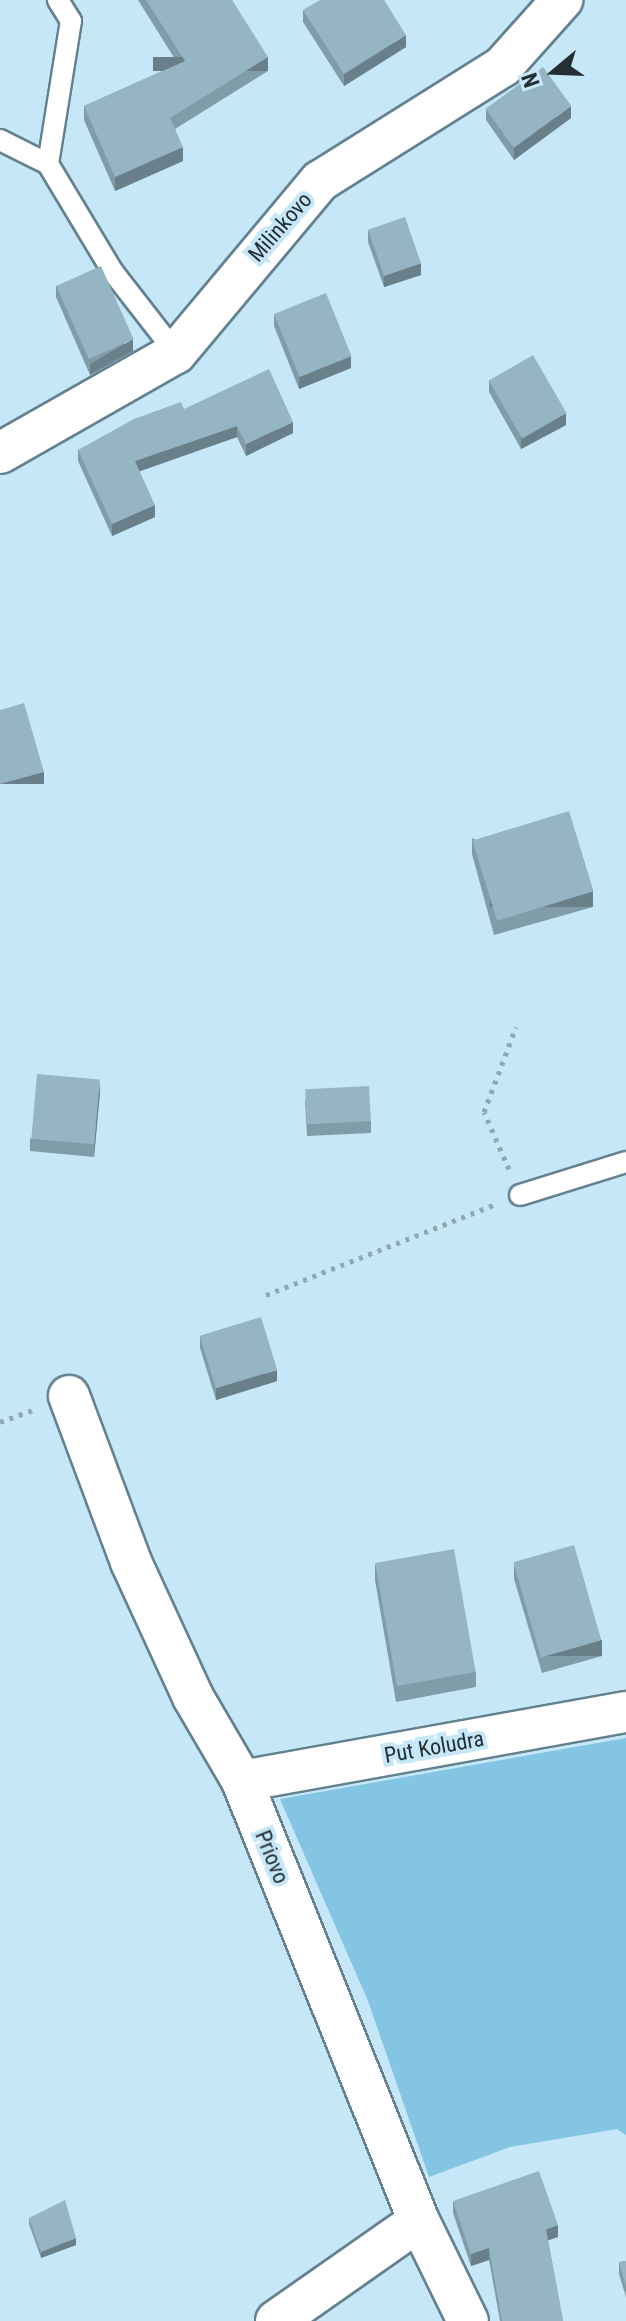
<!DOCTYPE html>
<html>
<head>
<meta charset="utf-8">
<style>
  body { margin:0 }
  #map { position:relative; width:626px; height:2321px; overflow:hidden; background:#c6e7f7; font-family:"Roboto Condensed",sans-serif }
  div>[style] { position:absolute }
  .green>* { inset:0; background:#84c5e4 }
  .path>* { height:5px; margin-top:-2.5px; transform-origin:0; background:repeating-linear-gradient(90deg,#8ea8b4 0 4px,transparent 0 10px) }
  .roads { filter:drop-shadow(2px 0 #63818f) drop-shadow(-2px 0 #63818f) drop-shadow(0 2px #63818f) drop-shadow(0 -2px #63818f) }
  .service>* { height:20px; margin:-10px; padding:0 10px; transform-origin:10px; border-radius:10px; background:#fff }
  .minor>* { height:40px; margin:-20px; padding:0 20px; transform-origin:20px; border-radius:20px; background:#fff }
  .wall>* { inset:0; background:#819ca9 }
  .shaded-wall>* { inset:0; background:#697f89; transform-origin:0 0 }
  .building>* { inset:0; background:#96b5c4; transform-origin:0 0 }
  span { translate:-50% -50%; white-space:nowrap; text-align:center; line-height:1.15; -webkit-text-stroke:8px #c6e7f7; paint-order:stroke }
  .street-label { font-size:22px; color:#232f35 }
  .north { position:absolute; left:514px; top:32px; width:80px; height:80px; -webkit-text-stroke:6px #c6e7f7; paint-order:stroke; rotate:251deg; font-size:22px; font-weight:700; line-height:32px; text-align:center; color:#232f35 }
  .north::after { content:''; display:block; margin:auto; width:28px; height:36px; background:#232f35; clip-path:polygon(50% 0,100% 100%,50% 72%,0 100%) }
</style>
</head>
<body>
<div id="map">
  <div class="green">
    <div style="clip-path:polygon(626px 1738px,626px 2135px,617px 2129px,510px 2147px,429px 2177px,368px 2001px,280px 1799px)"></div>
  </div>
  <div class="path">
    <div style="left:509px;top:1169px;width:62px;rotate:-113.7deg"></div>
    <div style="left:484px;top:1112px;width:91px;rotate:-69.4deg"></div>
    <div style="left:266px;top:1295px;width:247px;rotate:-21.6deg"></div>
    <div style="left:0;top:1422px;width:37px;rotate:-20deg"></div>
  </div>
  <div class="roads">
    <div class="service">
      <div style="left:0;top:140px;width:54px;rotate:26.6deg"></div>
      <div style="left:48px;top:164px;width:126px;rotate:59deg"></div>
      <div style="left:113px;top:272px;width:103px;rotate:52.1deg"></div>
      <div style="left:48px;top:164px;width:145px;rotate:-80.9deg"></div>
      <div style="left:71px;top:21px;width:25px;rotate:-122deg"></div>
      <div style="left:520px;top:1195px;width:111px;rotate:-17.3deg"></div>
    </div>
    <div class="minor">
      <div style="left:0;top:453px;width:202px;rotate:-29.6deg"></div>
      <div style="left:176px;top:353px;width:224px;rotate:-50.1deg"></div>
      <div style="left:320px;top:181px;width:216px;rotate:-32.1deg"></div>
      <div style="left:503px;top:66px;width:89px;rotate:-48.2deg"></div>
      <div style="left:69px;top:1396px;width:177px;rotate:69.5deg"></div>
      <div style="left:131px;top:1562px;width:149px;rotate:65.3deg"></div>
      <div style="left:193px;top:1697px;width:97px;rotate:59.7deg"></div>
      <div style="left:242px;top:1781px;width:474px;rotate:68.1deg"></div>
      <div style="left:419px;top:2221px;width:111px;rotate:63.9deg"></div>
      <div style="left:242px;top:1781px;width:390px;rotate:-10.2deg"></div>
      <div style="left:276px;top:2321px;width:174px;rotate:-35deg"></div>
    </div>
  </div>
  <div class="wall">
    <div style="clip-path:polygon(138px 0,232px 0,268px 71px,175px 129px,183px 161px,115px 191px,84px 120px,84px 106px,178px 64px)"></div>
    <div style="clip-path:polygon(303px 10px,406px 47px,344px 86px,303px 22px)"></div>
    <div style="clip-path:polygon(486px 109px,571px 118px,514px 160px,486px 120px)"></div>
    <div style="clip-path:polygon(368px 230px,421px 275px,384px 287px,368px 242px)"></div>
    <div style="clip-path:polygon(56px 285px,133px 351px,90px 375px,56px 297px)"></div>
    <div style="clip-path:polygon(274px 314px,351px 368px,299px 389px,274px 326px)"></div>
    <div style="clip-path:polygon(489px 380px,566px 425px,521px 449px,489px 392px)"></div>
    <div style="clip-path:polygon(184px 409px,293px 433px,246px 456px,237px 437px,139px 471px,155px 517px,112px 536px,78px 461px,78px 450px)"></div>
    <div style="clip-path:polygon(472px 838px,593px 907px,494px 935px,472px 854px)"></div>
    <div style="clip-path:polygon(100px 1092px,94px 1157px,30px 1151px,30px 1139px)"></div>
    <div style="clip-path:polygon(305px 1100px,371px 1121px,371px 1133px,307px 1136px)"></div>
    <div style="clip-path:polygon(200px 1336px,277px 1381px,216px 1400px,200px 1348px)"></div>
    <div style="clip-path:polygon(514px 1563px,602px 1656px,542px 1673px,514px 1579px)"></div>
    <div style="clip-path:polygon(375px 1564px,476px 1672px,476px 1687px,396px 1702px,375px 1580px)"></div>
    <div style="clip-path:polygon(453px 2201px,558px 2237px,548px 2240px,563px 2321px,500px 2321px,489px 2260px,471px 2266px,453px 2213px)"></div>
    <div style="clip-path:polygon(29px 2218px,76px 2245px,41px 2258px,29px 2224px)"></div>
    <div style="clip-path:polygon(626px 2261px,626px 2297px,619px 2274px,619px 2262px)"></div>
  </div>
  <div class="shaded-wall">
    <div style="clip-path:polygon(406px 35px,406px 47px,344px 86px,344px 74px)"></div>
    <div style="left:268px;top:57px;width:14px;height:115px;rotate:90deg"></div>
    <div style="clip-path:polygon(571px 106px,571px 118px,514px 160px,514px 148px)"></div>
    <div style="clip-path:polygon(183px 147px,183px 161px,115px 191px,115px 177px)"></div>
    <div style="clip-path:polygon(421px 263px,421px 275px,384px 287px,384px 276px)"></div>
    <div style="clip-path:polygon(133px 339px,133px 351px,90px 375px,90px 364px)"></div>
    <div style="clip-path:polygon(351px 356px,351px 368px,299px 389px,299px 377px)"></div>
    <div style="clip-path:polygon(566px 413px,566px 425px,521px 449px,521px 438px)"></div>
    <div style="clip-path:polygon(293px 422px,293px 433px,246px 456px,246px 444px)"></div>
    <div style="clip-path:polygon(237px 426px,237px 437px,135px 473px,135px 461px)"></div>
    <div style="clip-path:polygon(155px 505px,155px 517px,112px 536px,112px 524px)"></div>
    <div style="left:44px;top:772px;width:12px;height:46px;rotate:90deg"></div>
    <div style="left:593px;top:891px;width:16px;height:103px;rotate:90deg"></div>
    <div style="clip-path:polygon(100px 1080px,100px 1092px,94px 1157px,94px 1146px)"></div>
    <div style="clip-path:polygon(277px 1370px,277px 1381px,216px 1400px,216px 1388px)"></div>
    <div style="left:602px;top:1640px;width:16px;height:62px;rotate:90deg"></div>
    <div style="clip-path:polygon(558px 2225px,558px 2237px,546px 2241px,546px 2229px)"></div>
    <div style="clip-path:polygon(76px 2238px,76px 2245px,41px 2258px,41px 2252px)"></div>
    <div style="clip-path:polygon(489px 2248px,489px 2260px,471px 2266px,471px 2254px)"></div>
  </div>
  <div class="building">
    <div style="clip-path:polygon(146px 0,232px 0,268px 57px,170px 118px,183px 147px,115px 177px,84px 106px,185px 61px)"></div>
    <div style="clip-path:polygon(320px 0,384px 0,406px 35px,344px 74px,303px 10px)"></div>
    <div style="left:543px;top:67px;width:48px;height:71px;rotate:54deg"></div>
    <div style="left:405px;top:217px;width:49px;height:39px;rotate:71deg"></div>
    <div style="left:101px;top:266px;width:80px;height:49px;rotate:66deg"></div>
    <div style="left:326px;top:293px;width:68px;height:56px;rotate:68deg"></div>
    <div style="left:533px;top:355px;width:67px;height:51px;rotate:60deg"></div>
    <div style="clip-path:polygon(269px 369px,293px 422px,246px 444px,237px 426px,135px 461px,155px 505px,112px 524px,78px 450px,134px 419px,181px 402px,184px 409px)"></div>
    <div style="clip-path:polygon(24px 703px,44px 772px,0 784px,0 710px)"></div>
    <div style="left:569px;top:811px;width:84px;height:101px;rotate:73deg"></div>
    <div style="left:37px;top:1074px;width:63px;height:65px;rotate:5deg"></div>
    <div style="left:369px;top:1086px;width:35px;height:64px;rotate:87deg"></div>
    <div style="left:261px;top:1317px;width:55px;height:64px;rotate:73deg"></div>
    <div style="left:574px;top:1545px;width:99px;height:63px;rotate:74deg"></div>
    <div style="left:454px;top:1549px;width:125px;height:80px;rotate:80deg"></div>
    <div style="clip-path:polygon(539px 2171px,558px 2225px,546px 2229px,563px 2321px,502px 2321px,489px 2248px,471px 2254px,453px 2201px)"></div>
    <div style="clip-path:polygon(65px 2200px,76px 2238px,41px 2252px,29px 2218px)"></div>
    <div style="clip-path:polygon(626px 2261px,626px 2286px,619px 2262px)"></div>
  </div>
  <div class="street-label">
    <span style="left:280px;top:227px;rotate:-49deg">Milinkovo</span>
    <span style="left:434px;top:1747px;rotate:-10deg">Put Koludra</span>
    <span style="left:272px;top:1857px;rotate:68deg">Priovo</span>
  </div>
  <div class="north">N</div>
</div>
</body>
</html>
